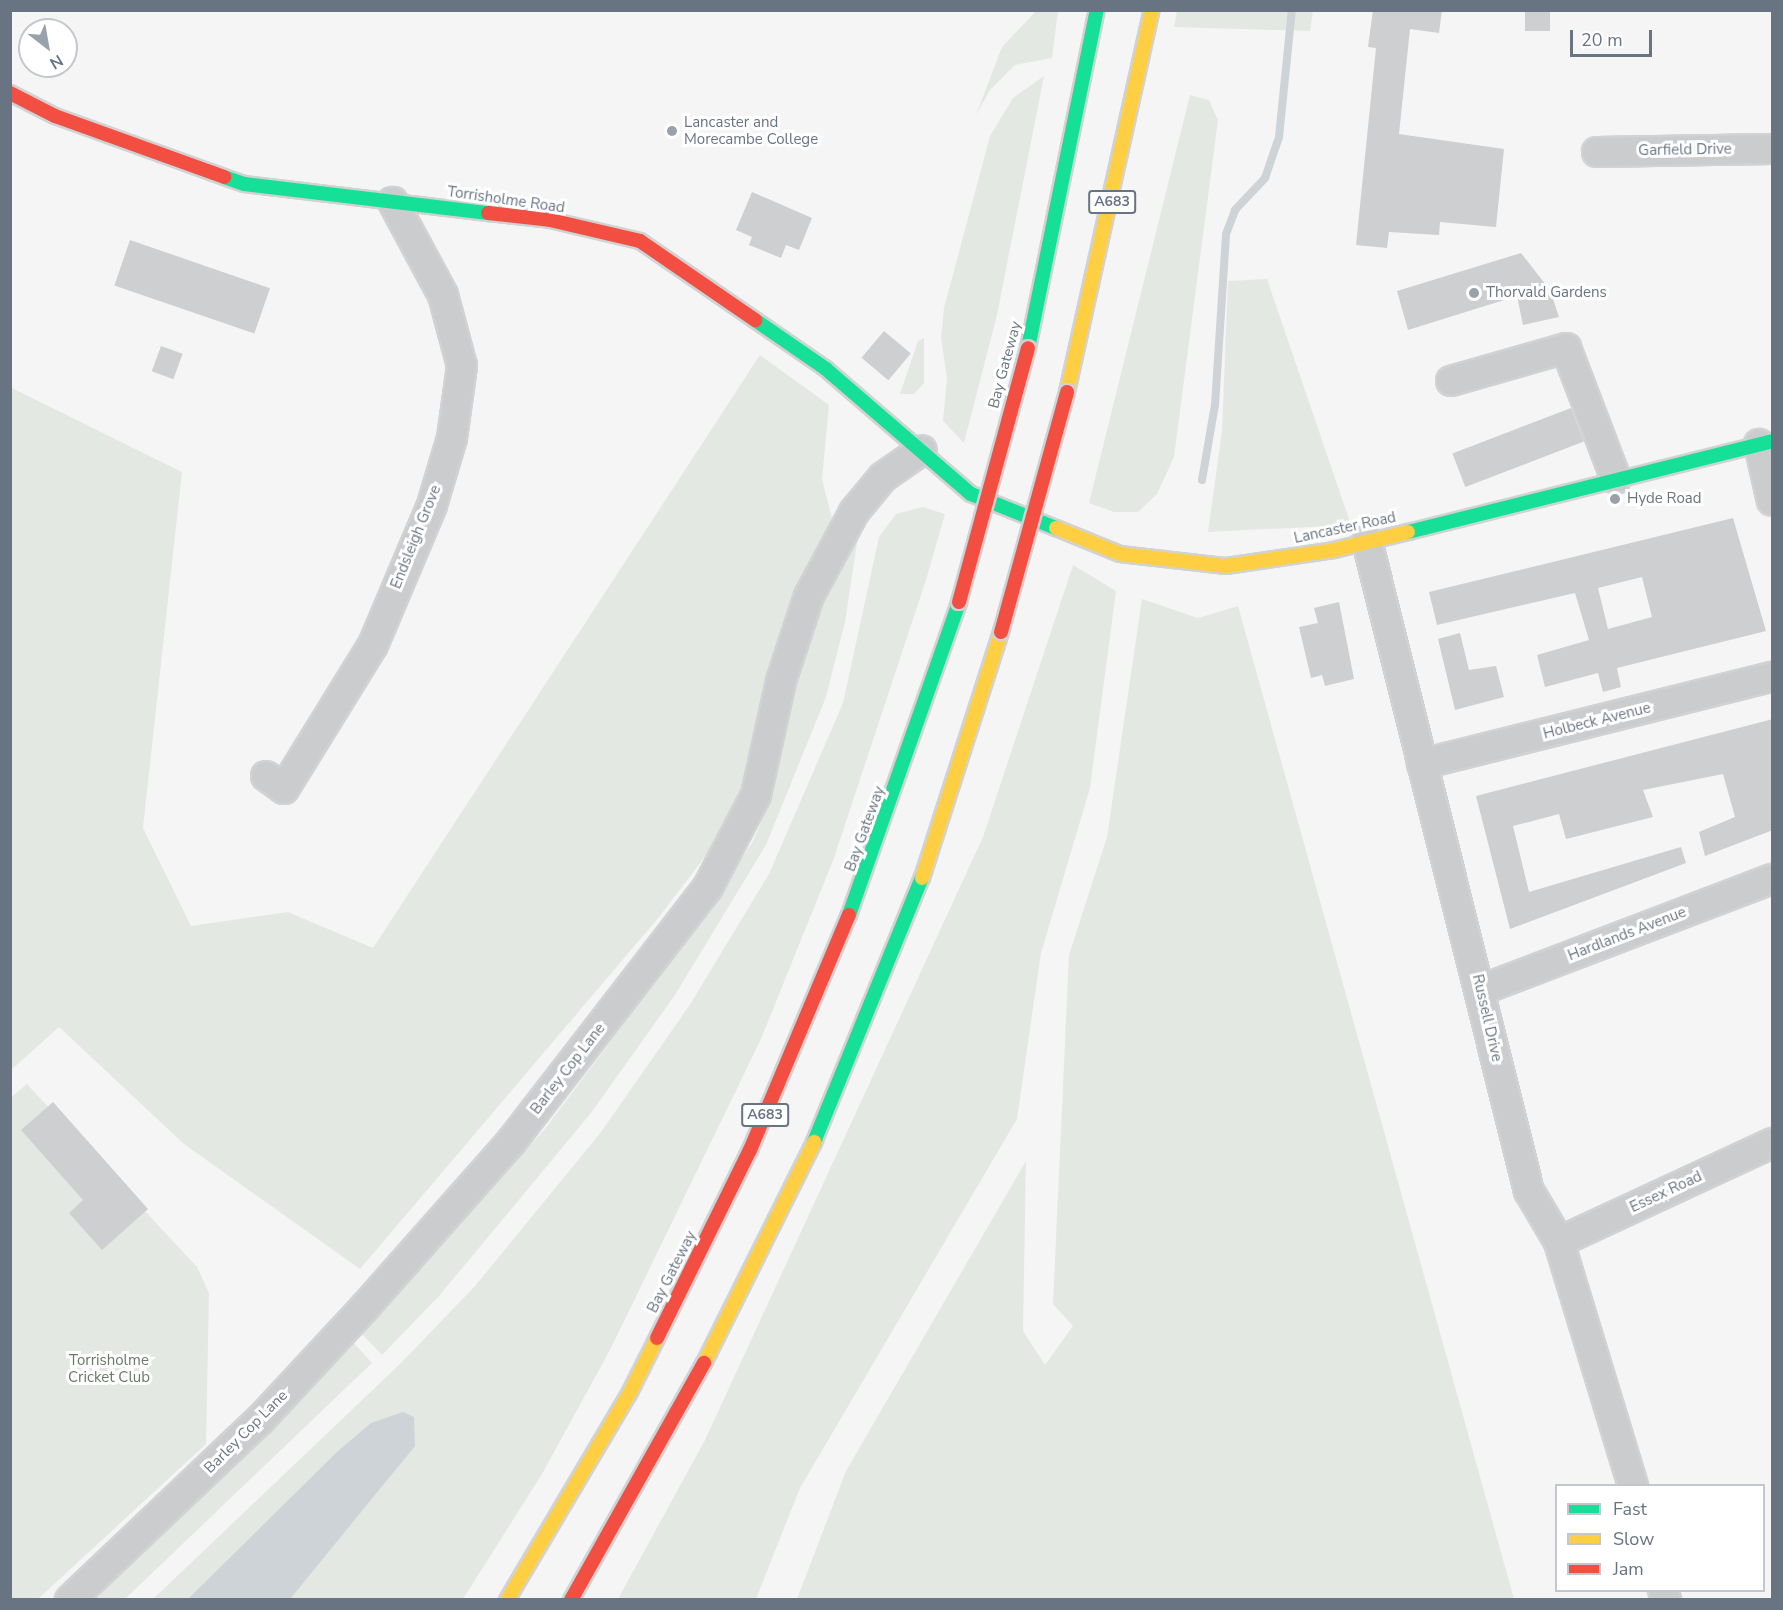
<!DOCTYPE html>
<html>
<head>
<meta charset="utf-8">
<style>
  body { margin:0 }
  #map { position:relative; width:1783px; height:1610px; overflow:hidden; background:#f5f5f5; font-family:"Nunito Sans",sans-serif }
  div>[style] { position:absolute }
  .green>* { inset:0; background:#e4e8e3 }
  .water>* { inset:0; background:#cdd3d7 }
  .stream>* { height:8px; margin:-4px; padding:0 4px; transform-origin:4px; border-radius:4px; background:#cdd3d7 }
  .building>* { inset:0; background:#cecfd0; transform-origin:0 0 }
  .roads { filter:drop-shadow(2px 0 #d1d2d3) drop-shadow(-2px 0 #d1d2d3) drop-shadow(0 2px #d1d2d3) drop-shadow(0 -2px #d1d2d3) }
  .street>* { height:28px; margin:-14px; padding:0 14px; transform-origin:14px; border-radius:14px; background:#cbccce }
  .fast>* { height:14px; margin:-7px; padding:0 7px; transform-origin:7px; border-radius:7px; background:#16e098 }
  .slow>* { height:14px; margin:-7px; padding:0 7px; transform-origin:7px; border-radius:7px; background:#ffcf43 }
  .jam>* { height:14px; margin:-7px; padding:0 7px; transform-origin:7px; border-radius:7px; background:#f24e42 }
  .bridges { filter:drop-shadow(2px 0 #d1d1d2) drop-shadow(-2px 0 #d1d1d2) drop-shadow(0 2px #d1d1d2) drop-shadow(0 -2px #d1d1d2) }
  .jam-bridge>* { height:14px; margin:-7px; padding:0 7px; transform-origin:7px; border-radius:7px; background:#f24e42 }
  .dots>* { width:16px; height:16px; translate:-50% -50%; box-sizing:border-box; border:3px solid #fff; border-radius:50% }
  span { translate:-50% -50%; white-space:nowrap; text-align:center; line-height:1.15; -webkit-text-stroke:6px #fff; paint-order:stroke }
  .shield-label span { padding:2px 4px; background:#fff; border:2px solid; border-radius:4px; -webkit-text-stroke-width:0 }
  .shield-label { font-size:14px; color:#687482; font-weight:700 }
  .poi-label { font-size:15px; color:#687482 }
  .left { translate:0 -50%; text-align:left }
  .street-label { font-size:15px; color:#687482 }
  .park-label { font-size:15px; color:#687a66 }
  .frame { position:absolute; inset:0; border:12px solid #687482; pointer-events:none }
  .legend { position:absolute; left:1555px; top:1484px; width:210px; height:108px; box-sizing:border-box; background:#fff; border:2px solid #c3c7cd; margin:0; padding:8px 10px; list-style:none; font-size:18px; color:#687482 }
  .legend li { display:flex; align-items:center; gap:12px; height:30px }
  .legend b { width:30px; border:2px solid #c3c7cd }
  .north { position:absolute; left:18px; top:18px; width:60px; height:60px; box-sizing:border-box; background:#fff; border:2px solid #c3c7cd; border-radius:50%; rotate:149deg; font-size:16px; font-weight:700; line-height:24px; text-align:center; color:#687482 }
  .north::after { content:''; display:block; margin:auto; width:21px; height:27px; background:#99a1aa; clip-path:polygon(50% 0,100% 100%,50% 72%,0 100%) }
  .scale { position:absolute; left:1570px; top:30px; width:82px; height:27px; box-sizing:border-box; border:3px solid #687482; border-top:0; padding-left:8px; font-size:18px; line-height:21px; white-space:nowrap; color:#687482; -webkit-text-stroke:4px #fff; paint-order:stroke }
</style>
</head>
<body>
<div id="map">
  <div class="green">
    <div style="clip-path:polygon(1036px 11px,1058px 11px,1052px 58px,1015px 65px,990px 90px,976px 115px,1002px 47px)"></div>
    <div style="clip-path:polygon(1177px 11px,1177px 10px,1313px 11px,1310px 31px,1174px 27px)"></div>
    <div style="clip-path:polygon(1044px 76px,997px 315px,964px 443px,943px 421px,947px 378px,941px 338px,944px 308px,990px 136px,1013px 98px)"></div>
    <div style="clip-path:polygon(1190px 95px,1209px 100px,1218px 120px,1174px 457px,1157px 494px,1138px 512px,1114px 512px,1089px 503px)"></div>
    <div style="clip-path:polygon(1267px 279px,1351px 525px,1208px 532px,1222px 431px,1228px 281px)"></div>
    <div style="clip-path:polygon(924px 338px,924px 383px,914px 394px,900px 394px,918px 341px)"></div>
    <div style="clip-path:polygon(760px 355px,829px 405px,822px 479px,833px 522px,753px 751px,736px 816px,659px 917px,360px 1269px,184px 1144px,59px 1027px,11px 1070px,10px 387px,182px 472px,143px 828px,191px 926px,288px 912px,373px 948px)"></div>
    <div style="clip-path:polygon(923px 507px,945px 514px,926px 580px,834px 858px,761px 1039px,611px 1348px,542px 1474px,463px 1599px,152px 1600px,401px 1363px,475px 1286px,601px 1132px,689px 1006px,769px 874px,843px 703px,879px 537px,896px 514px)"></div>
    <div style="clip-path:polygon(859px 530px,845px 622px,826px 697px,766px 845px,675px 995px,591px 1113px,439px 1296px,382px 1355px,359px 1331px,544px 1130px,703px 918px,753px 841px,773px 794px,795px 680px,814px 623px,830px 581px)"></div>
    <div style="clip-path:polygon(1073px 565px,1116px 591px,1090px 788px,1041px 953px,1017px 1119px,800px 1488px,756px 1599px,618px 1599px,705px 1440px,983px 837px)"></div>
    <div style="clip-path:polygon(1142px 599px,1198px 618px,1238px 606px,1514px 1599px,797px 1599px,846px 1471px,1026px 1161px,1023px 1331px,1045px 1365px,1073px 1326px,1053px 1304px,1069px 955px,1107px 837px)"></div>
    <div style="clip-path:polygon(27px 1084px,197px 1267px,209px 1293px,206px 1444px,38px 1599px,11px 1599px,10px 1098px)"></div>
    <div style="clip-path:polygon(352px 1341px,372px 1363px,125px 1599px,89px 1600px)"></div>
  </div>
  <div class="water">
    <div style="clip-path:polygon(403px 1412px,414px 1417px,415px 1446px,290px 1599px,188px 1599px,338px 1451px,371px 1423px)"></div>
  </div>
  <div class="stream">
    <div style="left:1202px;top:480px;width:76px;rotate:-80.2deg"></div>
    <div style="left:1215px;top:405px;width:171px;rotate:-86.3deg"></div>
    <div style="left:1226px;top:234px;width:26px;rotate:-69deg"></div>
    <div style="left:1235px;top:210px;width:44px;rotate:-46.8deg"></div>
    <div style="left:1265px;top:178px;width:43px;rotate:-71.1deg"></div>
    <div style="left:1279px;top:137px;width:128px;rotate:-84.2deg"></div>
  </div>
  <div class="building">
    <div style="clip-path:polygon(1373px 10px,1442px 10px,1439px 33px,1410px 29px,1399px 134px,1504px 149px,1496px 227px,1440px 222px,1439px 235px,1389px 232px,1387px 248px,1356px 245px,1376px 48px,1368px 47px)"></div>
    <div style="left:1525px;top:10px;width:25px;height:21px"></div>
    <div style="clip-path:polygon(752px 192px,812px 218px,799px 250px,786px 245px,781px 258px,749px 245px,752px 237px,736px 230px)"></div>
    <div style="left:130px;top:240px;width:148px;height:48px;rotate:19deg"></div>
    <div style="clip-path:polygon(1521px 253px,1550px 290px,1559px 317px,1523px 325px,1517px 296px,1408px 330px,1397px 291px)"></div>
    <div style="left:884px;top:331px;width:35px;height:35px;rotate:40deg"></div>
    <div style="left:161px;top:346px;width:23px;height:27px;rotate:20deg"></div>
    <div style="left:1571px;top:408px;width:36px;height:127px;rotate:69deg"></div>
    <div style="clip-path:polygon(evenodd,1733px 518px,1766px 631px,1617px 668px,1621px 687px,1603px 692px,1598px 673px,1545px 687px,1537px 655px,1589px 640px,1575px 593px,1437px 625px,1429px 592px,1733px 518px,1642px 577px,1652px 617px,1608px 629px,1598px 588px,1642px 577px)"></div>
    <div style="clip-path:polygon(1339px 602px,1354px 679px,1325px 686px,1322px 675px,1311px 678px,1299px 627px,1318px 623px,1314px 608px)"></div>
    <div style="clip-path:polygon(1460px 633px,1469px 670px,1496px 666px,1504px 697px,1455px 710px,1438px 639px)"></div>
    <div style="clip-path:polygon(1773px 719px,1773px 830px,1705px 856px,1699px 832px,1735px 817px,1723px 774px,1643px 790px,1653px 817px,1566px 839px,1559px 814px,1513px 826px,1529px 892px,1681px 847px,1686px 863px,1510px 929px,1476px 796px)"></div>
    <div style="clip-path:polygon(53px 1102px,148px 1209px,102px 1250px,69px 1213px,83px 1200px,21px 1130px)"></div>
  </div>
  <div class="roads">
    <div class="street">
      <div style="left:1597px;top:152px;width:175px;rotate:-1deg"></div>
      <div style="left:1451px;top:381px;width:120px;rotate:-16deg"></div>
      <div style="left:1566px;top:348px;width:140px;rotate:69.1deg"></div>
      <div style="left:1759px;top:444px;width:58px;rotate:77.2deg"></div>
      <div style="left:1367px;top:541px;width:670px;rotate:76.01deg"></div>
      <div style="left:1529px;top:1191px;width:59px;rotate:59.5deg"></div>
      <div style="left:1559px;top:1242px;width:255px;rotate:73.1deg"></div>
      <div style="left:1422px;top:764px;width:361px;rotate:-14deg"></div>
      <div style="left:266px;top:776px;width:22px;rotate:36deg"></div>
      <div style="left:284px;top:789px;width:169px;rotate:-58.3deg"></div>
      <div style="left:373px;top:645px;width:152px;rotate:-67.1deg"></div>
      <div style="left:432px;top:505px;width:70px;rotate:-73.4deg"></div>
      <div style="left:452px;top:438px;width:73px;rotate:-82.1deg"></div>
      <div style="left:462px;top:366px;width:73px;rotate:-105deg"></div>
      <div style="left:443px;top:295px;width:106px;rotate:-118.3deg"></div>
      <div style="left:1481px;top:990px;width:311px;rotate:-20.9deg"></div>
      <div style="left:1559px;top:1242px;width:235px;rotate:-24.9deg"></div>
      <div style="left:1663px;top:1590px;width:10px;rotate:73deg"></div>
      <div style="left:70px;top:1600px;width:262px;rotate:-43.5deg"></div>
      <div style="left:260px;top:1420px;width:154px;rotate:-47.1deg"></div>
      <div style="left:365px;top:1307px;width:220px;rotate:-48.5deg"></div>
      <div style="left:511px;top:1142px;width:322px;rotate:-52.3deg"></div>
      <div style="left:708px;top:887px;width:104px;rotate:-62.4deg"></div>
      <div style="left:756px;top:795px;width:117px;rotate:-77.6deg"></div>
      <div style="left:781px;top:681px;width:89px;rotate:-71.8deg"></div>
      <div style="left:809px;top:596px;width:95px;rotate:-61.8deg"></div>
      <div style="left:854px;top:512px;width:45px;rotate:-50.4deg"></div>
      <div style="left:883px;top:477px;width:47px;rotate:-34.7deg"></div>
    </div>
    <div class="fast">
      <div style="left:224px;top:177px;width:21px;rotate:19deg"></div>
      <div style="left:244px;top:184px;width:246px;rotate:6.8deg"></div>
      <div style="left:755px;top:320px;width:86px;rotate:34.6deg"></div>
      <div style="left:826px;top:369px;width:191px;rotate:40.8deg"></div>
      <div style="left:971px;top:494px;width:92px;rotate:21.8deg"></div>
      <div style="left:1028px;top:348px;width:345px;rotate:-78.5deg"></div>
      <div style="left:1408px;top:532px;width:375px;rotate:-14deg"></div>
      <div style="left:849px;top:915px;width:332px;rotate:-70.6deg"></div>
      <div style="left:814px;top:1142px;width:285px;rotate:-67.8deg"></div>
    </div>
    <div class="slow">
      <div style="left:1067px;top:392px;width:391px;rotate:-77.5deg"></div>
      <div style="left:1056px;top:528px;width:69px;rotate:22.1deg"></div>
      <div style="left:1120px;top:554px;width:107px;rotate:6.5deg"></div>
      <div style="left:1226px;top:566px;width:109px;rotate:-8.4deg"></div>
      <div style="left:1334px;top:550px;width:76px;rotate:-13.7deg"></div>
      <div style="left:922px;top:878px;width:258px;rotate:-72.2deg"></div>
      <div style="left:704px;top:1363px;width:247px;rotate:-63.5deg"></div>
      <div style="left:507px;top:1600px;width:239px;rotate:-59.4deg"></div>
      <div style="left:629px;top:1394px;width:63px;rotate:-63.4deg"></div>
    </div>
    <div class="jam">
      <div style="left:10px;top:93px;width:51px;rotate:27.1deg"></div>
      <div style="left:55px;top:116px;width:180px;rotate:19.8deg"></div>
      <div style="left:488px;top:213px;width:62px;rotate:6.4deg"></div>
      <div style="left:550px;top:220px;width:92px;rotate:13.1deg"></div>
      <div style="left:640px;top:241px;width:140px;rotate:34.5deg"></div>
      <div style="left:657px;top:1338px;width:210px;rotate:-63.7deg"></div>
      <div style="left:750px;top:1150px;width:255px;rotate:-67.2deg"></div>
      <div style="left:571px;top:1600px;width:272px;rotate:-60.7deg"></div>
    </div>
  </div>
  <div class="bridges">
    <div class="jam-bridge">
      <div style="left:959px;top:602px;width:263px;rotate:-74.8deg"></div>
      <div style="left:1001px;top:632px;width:249px;rotate:-74.6deg"></div>
    </div>
  </div>
  <div class="dots">
    <div style="left:672px;top:131px;background:#99a1aa"></div>
    <div style="left:1474px;top:293px;background:#99a1aa"></div>
    <div style="left:1615px;top:499px;background:#99a1aa"></div>
  </div>
  <div class="shield-label">
    <span style="left:1112px;top:202px">A683</span>
    <span style="left:765px;top:1115px">A683</span>
  </div>
  <div class="poi-label">
    <span class="left" style="left:684px;top:131px">Lancaster and<br>Morecambe College</span>
    <span class="left" style="left:1486px;top:293px">Thorvald Gardens</span>
    <span class="left" style="left:1627px;top:499px">Hyde Road</span>
  </div>
  <div class="street-label">
    <span style="left:1685px;top:150px;rotate:-1deg">Garfield Drive</span>
    <span style="left:506px;top:200px;rotate:8deg">Torrisholme Road</span>
    <span style="left:1005px;top:365px;rotate:-75deg">Bay Gateway</span>
    <span style="left:1345px;top:528px;rotate:-12deg">Lancaster Road</span>
    <span style="left:416px;top:537px;rotate:-68deg">Endsleigh Grove</span>
    <span style="left:1597px;top:721px;rotate:-14deg">Holbeck Avenue</span>
    <span style="left:865px;top:829px;rotate:-70deg">Bay Gateway</span>
    <span style="left:1627px;top:934px;rotate:-21deg">Hardlands Avenue</span>
    <span style="left:1487px;top:1018px;rotate:77deg">Russell Drive</span>
    <span style="left:568px;top:1069px;rotate:-52deg">Barley Cop Lane</span>
    <span style="left:1666px;top:1192px;rotate:-25deg">Essex Road</span>
    <span style="left:672px;top:1272px;rotate:-63deg">Bay Gateway</span>
    <span style="left:246px;top:1432px;rotate:-45deg">Barley Cop Lane</span>
  </div>
  <div class="park-label">
    <span style="left:109px;top:1369px">Torrisholme<br>Cricket Club</span>
  </div>
  <div class="frame"></div>
  <ul class="legend">
  <li><b style="height:8px;background:#16e098"></b>Fast</li>
  <li><b style="height:8px;background:#ffcf43"></b>Slow</li>
  <li><b style="height:8px;background:#f24e42"></b>Jam</li>
  </ul>
  <div class="north">N</div>
  <div class="scale">20 m</div>
</div>
</body>
</html>
